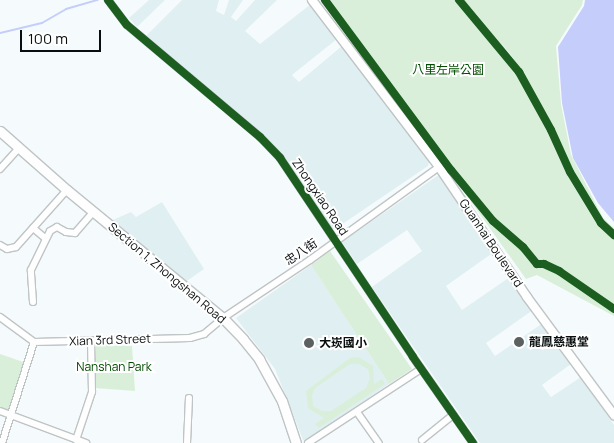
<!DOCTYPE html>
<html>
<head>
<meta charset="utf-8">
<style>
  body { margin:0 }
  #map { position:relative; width:614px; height:443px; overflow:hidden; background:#f5fbfc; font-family:Manrope,"Noto Sans TC",sans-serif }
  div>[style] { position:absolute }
  .built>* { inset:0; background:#e0eff1 }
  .green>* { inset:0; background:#d9efda }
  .water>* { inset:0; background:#c5cdfb }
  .stream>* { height:2px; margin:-1px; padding:0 1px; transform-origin:1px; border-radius:1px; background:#c5cdfb }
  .roads { filter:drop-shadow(1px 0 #bfc4c5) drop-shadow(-1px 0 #bfc4c5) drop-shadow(0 1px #bfc4c5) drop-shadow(0 -1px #bfc4c5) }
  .minor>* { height:6px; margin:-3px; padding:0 3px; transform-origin:3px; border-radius:3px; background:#fefeff }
  .tertiary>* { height:8px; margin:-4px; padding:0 4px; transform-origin:4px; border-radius:4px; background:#fefeff }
  .secondary>* { height:9px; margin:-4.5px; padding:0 4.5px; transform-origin:4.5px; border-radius:4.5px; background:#fefeff }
  .cycleway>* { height:8px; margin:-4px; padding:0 4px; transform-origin:4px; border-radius:4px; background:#1b5e20 }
  .dots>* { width:14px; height:14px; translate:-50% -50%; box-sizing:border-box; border:2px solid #fff; border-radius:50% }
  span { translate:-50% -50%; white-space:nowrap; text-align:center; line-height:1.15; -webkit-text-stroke:4px #fff; paint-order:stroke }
  .park-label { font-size:12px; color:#004b00 }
  .street-label { font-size:12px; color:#080d0d }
  .poi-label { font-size:12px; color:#080d0d; font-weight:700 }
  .left { translate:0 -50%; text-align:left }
  .scale { position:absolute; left:20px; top:30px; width:81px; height:22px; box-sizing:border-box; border:2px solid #080d0d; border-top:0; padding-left:6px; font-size:15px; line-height:18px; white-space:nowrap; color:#080d0d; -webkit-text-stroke:4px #fff; paint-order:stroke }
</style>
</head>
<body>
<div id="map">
  <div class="built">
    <div style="clip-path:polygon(149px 0,165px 0,137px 27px,129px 18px)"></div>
    <div style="clip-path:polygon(182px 0,219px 0,216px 11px,224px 15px,229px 0,243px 0,231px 17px,236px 21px,255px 0,277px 0,245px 31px,260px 44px,311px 4px,337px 39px,292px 75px,299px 82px,342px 46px,420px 148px,429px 162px,428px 166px,335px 229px,332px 229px,288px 163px,265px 136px,146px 36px)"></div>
    <div style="clip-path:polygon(440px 174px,494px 252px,446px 286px,462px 310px,510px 277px,533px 310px,486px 343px,495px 356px,543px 323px,571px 364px,542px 385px,551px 397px,581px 377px,614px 425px,614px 443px,480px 443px,372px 287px,422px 251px,407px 230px,357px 264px,342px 242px)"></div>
    <div style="clip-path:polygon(162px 202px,204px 269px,184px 283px,113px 222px,113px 220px,131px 212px,136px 217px)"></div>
    <div style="clip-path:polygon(311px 265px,389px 384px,306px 441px,303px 440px,275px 369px,236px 318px)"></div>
  </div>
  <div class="green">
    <div style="clip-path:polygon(evenodd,320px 0,461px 0,483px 22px,464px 0,583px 0,582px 5px,556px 46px,561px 104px,571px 155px,603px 218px,614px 228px,614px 316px,537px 275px,526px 279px,435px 151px,320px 0,498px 38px,522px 70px,549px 118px,544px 112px,524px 75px,498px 38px)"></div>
    <div style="clip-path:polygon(330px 251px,412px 369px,389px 384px,311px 265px)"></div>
    <div style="clip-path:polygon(96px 345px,132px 346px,135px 391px,95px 388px)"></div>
    <div style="clip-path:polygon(0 354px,26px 363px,9px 411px,0 407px)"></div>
    <div style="clip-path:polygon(evenodd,358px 357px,373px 366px,374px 384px,382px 379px,385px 384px,319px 428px,315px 424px,324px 418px,308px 408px,306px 391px,350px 358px,358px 357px,350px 364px,359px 364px,368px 369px,370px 378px,366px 388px,331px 411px,322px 411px,313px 406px,312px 395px,315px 388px,350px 364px)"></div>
  </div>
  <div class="water">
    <div style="clip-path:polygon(585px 0,614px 0,614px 222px,598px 203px,573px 158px,562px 103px,558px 47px,584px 6px)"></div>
  </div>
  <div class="stream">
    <div style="left:0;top:33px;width:43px;rotate:-13.4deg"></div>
    <div style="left:42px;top:23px;width:28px;rotate:-30deg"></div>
    <div style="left:66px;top:9px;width:33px;rotate:-16deg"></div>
  </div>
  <div class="roads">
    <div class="minor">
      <div style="left:108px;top:0;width:31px;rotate:53deg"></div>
      <div style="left:127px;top:25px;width:174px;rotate:40.1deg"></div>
      <div style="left:260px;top:137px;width:29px;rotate:46deg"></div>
      <div style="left:280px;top:158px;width:239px;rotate:56.2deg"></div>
      <div style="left:413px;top:357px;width:105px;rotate:55.1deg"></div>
      <div style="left:0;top:169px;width:27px;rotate:-48deg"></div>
      <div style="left:33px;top:228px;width:16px;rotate:40deg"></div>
      <div style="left:0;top:245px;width:8px;rotate:30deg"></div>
      <div style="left:7px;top:249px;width:9px;rotate:-13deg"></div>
      <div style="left:16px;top:247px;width:76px;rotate:-48.2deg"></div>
      <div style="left:33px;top:302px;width:32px;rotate:-94deg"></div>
      <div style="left:31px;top:270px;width:43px;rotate:-64deg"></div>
      <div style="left:50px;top:231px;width:8px;rotate:-30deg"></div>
      <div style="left:57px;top:227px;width:10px;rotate:29deg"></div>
      <div style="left:66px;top:232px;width:9px;rotate:6deg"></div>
      <div style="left:75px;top:233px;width:28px;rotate:-49deg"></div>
      <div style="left:0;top:317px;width:42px;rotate:36.3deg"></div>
      <div style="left:34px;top:342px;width:156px;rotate:-1.5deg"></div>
      <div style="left:190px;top:338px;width:15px;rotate:-16deg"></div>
      <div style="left:204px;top:334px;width:25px;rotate:-40deg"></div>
      <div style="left:223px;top:318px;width:105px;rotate:-33.7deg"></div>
      <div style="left:310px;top:260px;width:159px;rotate:-35.8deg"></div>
      <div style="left:0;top:411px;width:92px;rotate:20.4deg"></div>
      <div style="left:357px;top:412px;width:38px;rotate:55deg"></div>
      <div style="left:76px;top:440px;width:51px;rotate:-71.6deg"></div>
      <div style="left:92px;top:392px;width:51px;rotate:-91.1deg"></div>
      <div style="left:422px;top:440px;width:40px;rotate:-39deg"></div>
      <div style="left:2px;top:443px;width:106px;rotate:-72.4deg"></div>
      <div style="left:187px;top:443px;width:45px;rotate:-87.5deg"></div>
      <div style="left:308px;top:443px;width:135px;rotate:-33.2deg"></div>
    </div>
    <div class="tertiary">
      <div style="left:312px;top:0;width:210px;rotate:52.7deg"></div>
      <div style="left:439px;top:167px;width:157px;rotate:55.9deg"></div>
      <div style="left:527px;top:297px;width:147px;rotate:53.6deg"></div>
    </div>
    <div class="secondary">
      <div style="left:0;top:131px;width:89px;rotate:41.4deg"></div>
      <div style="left:67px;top:190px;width:202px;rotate:39.4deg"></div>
      <div style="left:223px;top:318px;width:29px;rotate:46deg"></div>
      <div style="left:243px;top:339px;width:26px;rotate:51deg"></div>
      <div style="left:259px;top:359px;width:48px;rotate:61.3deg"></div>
      <div style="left:282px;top:401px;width:44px;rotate:71.6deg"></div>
    </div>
  </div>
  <div class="cycleway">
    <div style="left:108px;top:0;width:31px;rotate:53deg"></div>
    <div style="left:127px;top:25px;width:174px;rotate:40.1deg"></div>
    <div style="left:260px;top:137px;width:29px;rotate:46deg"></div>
    <div style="left:280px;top:158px;width:239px;rotate:56.2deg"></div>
    <div style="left:413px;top:357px;width:105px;rotate:55.1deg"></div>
    <div style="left:325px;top:0;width:212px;rotate:53.5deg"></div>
    <div style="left:451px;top:170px;width:66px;rotate:50.5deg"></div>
    <div style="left:493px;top:221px;width:40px;rotate:41deg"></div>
    <div style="left:523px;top:247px;width:22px;rotate:51deg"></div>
    <div style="left:537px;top:264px;width:7px"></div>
    <div style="left:544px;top:264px;width:17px;rotate:25deg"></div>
    <div style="left:559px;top:271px;width:67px;rotate:34.6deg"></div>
    <div style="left:459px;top:0;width:94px;rotate:50.2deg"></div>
    <div style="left:519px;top:72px;width:66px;rotate:61.1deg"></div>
    <div style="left:551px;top:130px;width:46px;rotate:65.7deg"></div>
    <div style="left:570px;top:172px;width:60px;rotate:58.7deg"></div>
    <div style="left:601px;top:223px;width:18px;rotate:43deg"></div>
  </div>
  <div class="dots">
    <div style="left:519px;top:342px;background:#5b6061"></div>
    <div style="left:309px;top:343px;background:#5b6061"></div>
  </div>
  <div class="park-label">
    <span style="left:448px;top:70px">八里左岸公園</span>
    <span style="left:114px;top:367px">Nanshan Park</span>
  </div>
  <div class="street-label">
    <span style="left:320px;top:197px;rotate:56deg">Zhongxiao Road</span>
    <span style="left:491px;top:243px;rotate:56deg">Guanhai Boulevard</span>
    <span style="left:301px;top:252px;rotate:-34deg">忠八街</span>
    <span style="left:167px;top:273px;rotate:40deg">Section 1, Zhongshan Road</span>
    <span style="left:110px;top:340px;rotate:-2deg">Xian 3rd Street</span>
  </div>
  <div class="poi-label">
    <span class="left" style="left:529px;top:342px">龍鳳慈惠堂</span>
    <span class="left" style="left:319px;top:343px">大崁國小</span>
  </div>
  <div class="scale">100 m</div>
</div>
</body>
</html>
